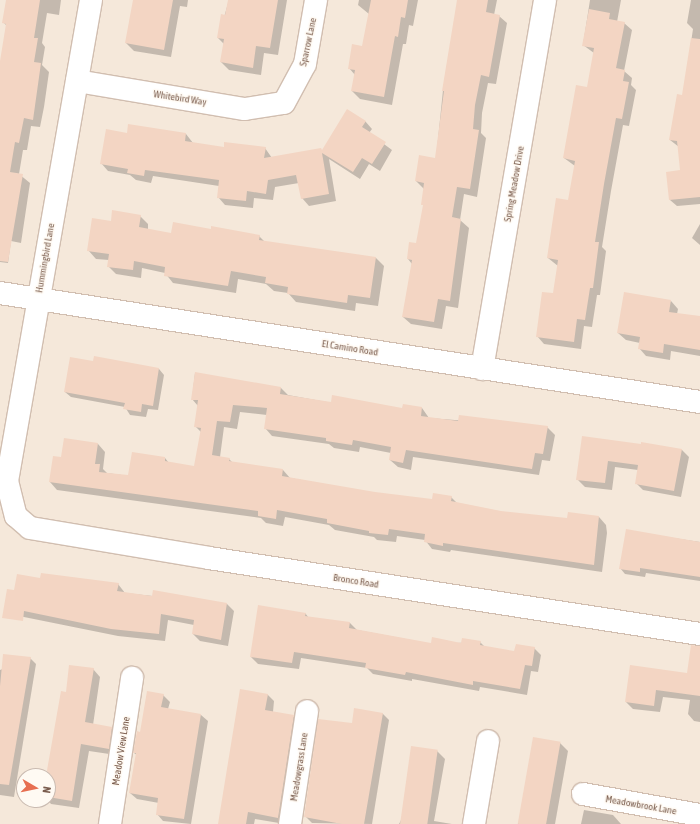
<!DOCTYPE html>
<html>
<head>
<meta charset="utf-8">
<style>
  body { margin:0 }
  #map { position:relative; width:700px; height:824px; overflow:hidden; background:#fdf6ec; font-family:"Asap Condensed",sans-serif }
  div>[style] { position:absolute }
  .residential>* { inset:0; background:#f5e8da }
  .shadow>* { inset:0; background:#0003 }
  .building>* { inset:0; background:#f3d5c3; transform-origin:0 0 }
  .roads { filter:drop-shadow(1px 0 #d1beb0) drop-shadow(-1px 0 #d1beb0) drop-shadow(0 1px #d1beb0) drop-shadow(0 -1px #d1beb0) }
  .minor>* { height:22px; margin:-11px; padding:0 11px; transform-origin:11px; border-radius:11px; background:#fff }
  span { translate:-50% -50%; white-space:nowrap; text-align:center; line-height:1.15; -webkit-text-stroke:3px #fffaf3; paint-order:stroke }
  .street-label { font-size:10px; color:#7a5c4d }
  .north { position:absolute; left:16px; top:768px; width:40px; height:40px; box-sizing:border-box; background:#fffaf3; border:1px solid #cabbb1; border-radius:50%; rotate:99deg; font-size:11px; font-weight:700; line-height:16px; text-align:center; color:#7a5c4d }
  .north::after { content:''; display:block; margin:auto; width:14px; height:18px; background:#e76f51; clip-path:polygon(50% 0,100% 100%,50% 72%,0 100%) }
</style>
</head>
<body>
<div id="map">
  <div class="residential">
    <div style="clip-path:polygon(evenodd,0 0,700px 0,700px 824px,0 824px,0 0,24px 776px,48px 776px,48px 800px,24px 800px,24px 776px)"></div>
  </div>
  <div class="shadow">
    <div style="clip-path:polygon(7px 0,61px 0,59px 15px,47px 13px,42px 43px,45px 47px,42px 65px,49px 72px,44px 107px,40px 127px,31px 126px,27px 150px,23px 150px,19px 174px,30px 183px,21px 243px,11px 241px,8px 263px,0 262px,0 67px,7px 26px,3px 22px)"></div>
    <div style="clip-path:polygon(134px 0,188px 0,187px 7px,180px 6px,171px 57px,134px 51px,126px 43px)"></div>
    <div style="clip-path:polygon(229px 0,287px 0,278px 55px,264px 53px,261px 75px,229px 70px,221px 62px,224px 44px,218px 38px)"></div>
    <div style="clip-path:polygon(359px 0,418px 0,413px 26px,409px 25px,406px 44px,403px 44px,392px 105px,360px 99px,352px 91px,355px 75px,349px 68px,363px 48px,369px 14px,358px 5px)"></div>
    <div style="clip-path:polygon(458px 0,497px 0,494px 15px,499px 16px,507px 23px,496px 84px,488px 83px,482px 113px,481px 133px,486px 138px,477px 197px,464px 194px,460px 220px,469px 228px,458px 308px,446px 306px,442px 329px,411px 324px,403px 317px,412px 264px,408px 259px,417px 244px,424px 206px,424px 189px,416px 181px,436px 159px,443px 90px)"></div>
    <div style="clip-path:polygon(590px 0,621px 0,617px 22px,624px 23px,632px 30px,624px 71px,632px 78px,631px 85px,636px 90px,629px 126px,623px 125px,611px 191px,602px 247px,606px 251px,600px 295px,597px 295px,592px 327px,584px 326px,581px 349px,544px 344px,537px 336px,554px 294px,558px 266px,548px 258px,569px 201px,575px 166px,564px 158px,588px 88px,594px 53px,583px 45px)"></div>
    <div style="clip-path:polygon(691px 0,700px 0,700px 204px,677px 206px,670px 200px,681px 171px,679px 147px,670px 140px,683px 96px,693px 29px,687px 23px)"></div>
    <div style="clip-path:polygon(365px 121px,372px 129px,369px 133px,392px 150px,380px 171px,369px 164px,360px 179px,329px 159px,336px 201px,309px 206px,302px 198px,299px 183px,275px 187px,273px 200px,254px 198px,253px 208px,225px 205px,218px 197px,219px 186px,153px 176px,151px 183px,136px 180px,130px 175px,108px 171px,101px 163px,128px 134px,186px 134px,193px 143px,224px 148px,265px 148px,272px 158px,322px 151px)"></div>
    <div style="clip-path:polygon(140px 216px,148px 224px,148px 230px,172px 234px,211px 230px,259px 236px,265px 242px,376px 258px,384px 266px,378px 306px,356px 303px,355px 311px,296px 302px,288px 293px,274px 291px,266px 284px,238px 279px,236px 293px,173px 283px,165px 273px,142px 268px,141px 278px,116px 274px,108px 266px,109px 260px,96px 259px,88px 250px,111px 222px)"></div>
    <div style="clip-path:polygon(700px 224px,700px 245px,692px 238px)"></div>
    <div style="clip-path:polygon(671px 301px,678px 309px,677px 314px,700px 317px,700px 356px,671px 351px,670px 360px,646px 356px,639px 348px,640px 343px,626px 340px,618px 333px)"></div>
    <div style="clip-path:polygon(94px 362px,159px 369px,164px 375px,158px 410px,148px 409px,146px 417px,130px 415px,125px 407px,71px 397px,65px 392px)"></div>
    <div style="clip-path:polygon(195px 373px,281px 388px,288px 395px,332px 403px,403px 409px,422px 408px,429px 418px,547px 427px,555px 435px,550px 461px,542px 460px,539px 475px,413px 457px,411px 470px,398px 467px,390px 460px,391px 453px,360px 447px,359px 452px,334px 448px,329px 444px,272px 436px,265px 428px,267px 415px,240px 412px,237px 429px,224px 427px,220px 457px,229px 459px,233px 463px,283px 470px,290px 478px,374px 493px,432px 500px,451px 497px,458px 504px,501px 512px,568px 519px,599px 517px,606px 525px,607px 533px,602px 572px,451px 550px,450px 552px,432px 549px,425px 540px,397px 536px,396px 542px,377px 540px,374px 537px,335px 530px,329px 525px,285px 517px,283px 526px,266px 523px,261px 518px,57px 490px,50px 482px,54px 457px,62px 458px,65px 439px,98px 444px,105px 452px,103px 469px,107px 473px,129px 476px,165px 458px,169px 463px,195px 467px,201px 432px,195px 426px,198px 406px,192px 399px)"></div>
    <div style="clip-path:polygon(583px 438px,682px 450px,689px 457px,681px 497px,643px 490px,636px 483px,638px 470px,615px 467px,612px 490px,585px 487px,578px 480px)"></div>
    <div style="clip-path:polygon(627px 531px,700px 542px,700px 581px,646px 573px,645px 577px,625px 574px,620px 568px)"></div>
    <div style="clip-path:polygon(41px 579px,118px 584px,125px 593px,227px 604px,234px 611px,228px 646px,200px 641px,193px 634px,194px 625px,168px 620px,165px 641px,118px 636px,19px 616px)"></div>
    <div style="clip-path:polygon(305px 613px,309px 618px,350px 623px,357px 630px,432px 644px,480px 642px,485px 647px,515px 652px,534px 648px,541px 655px,538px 672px,531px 671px,527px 695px,480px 687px,479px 691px,412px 679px,412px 681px,373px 674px,367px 668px,301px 658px,299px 669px,258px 664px,251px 657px)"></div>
    <div style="clip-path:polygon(30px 658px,36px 664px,14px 797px,0 795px,0 670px)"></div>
    <div style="clip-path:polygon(93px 669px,100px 677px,93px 725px,111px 728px,119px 735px,116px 755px,89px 751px,79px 808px,51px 804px,48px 800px,48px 776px,66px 693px)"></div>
    <div style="clip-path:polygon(687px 674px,700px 674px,700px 722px,694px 721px,688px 714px,690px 700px,663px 697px,660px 712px,633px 709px,626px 702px)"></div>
    <div style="clip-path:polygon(267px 694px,274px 701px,273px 712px,293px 716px,300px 723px,285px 824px,255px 819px,254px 824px,219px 824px)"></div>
    <div style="clip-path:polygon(163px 695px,170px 702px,168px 709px,201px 715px,208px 721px,191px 824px,163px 821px,157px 814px,159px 803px,137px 799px,130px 793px,137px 755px,134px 753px,141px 733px)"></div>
    <div style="clip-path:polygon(382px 713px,389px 720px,372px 824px,312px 823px,305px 816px)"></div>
    <div style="clip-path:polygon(560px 743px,568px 751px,555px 824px,518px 824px)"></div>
    <div style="clip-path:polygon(437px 751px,445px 759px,434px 821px,452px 824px,399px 824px)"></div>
    <div style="clip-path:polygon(584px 810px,613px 815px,621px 824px,581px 824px)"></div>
  </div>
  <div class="building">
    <div style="clip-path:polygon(6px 0,40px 0,34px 38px,38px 38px,34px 62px,41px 63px,33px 120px,24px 118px,19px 143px,15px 142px,10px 172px,23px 174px,8px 262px,0 261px,0 61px,6px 24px,2px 23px)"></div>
    <div style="clip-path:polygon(133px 0,173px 0,164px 50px,125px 43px)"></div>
    <div style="clip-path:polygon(228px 0,278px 0,270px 48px,256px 46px,253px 68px,220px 62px,224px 39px,217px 38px,221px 14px,225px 15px)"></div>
    <div style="clip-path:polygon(371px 0,408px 0,405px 18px,401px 17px,398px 37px,395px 36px,384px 97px,351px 91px,355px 70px,348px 69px,352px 44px,362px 46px)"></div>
    <div style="clip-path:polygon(457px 0,488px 0,486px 12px,500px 15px,489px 77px,481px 75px,475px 105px,473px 129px,479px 130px,470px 189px,457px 187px,452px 217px,461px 219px,450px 301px,438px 299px,434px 322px,402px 317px,412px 260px,407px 259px,409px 242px,416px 243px,423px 205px,421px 205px,424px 183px,415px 181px,419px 155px,435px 158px,444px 91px,442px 91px)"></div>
    <div style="clip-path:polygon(589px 9px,610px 13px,609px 19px,625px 22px,616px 68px,625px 70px,623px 81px,629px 82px,622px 119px,616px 118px,604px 184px,595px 242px,599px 242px,593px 288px,590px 288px,585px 320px,577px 319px,574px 342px,536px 337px,542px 292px,553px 293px,558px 260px,547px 258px,556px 198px,568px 200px,575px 161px,563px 158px,576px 85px,587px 87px,594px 48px,582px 46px)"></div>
    <div style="clip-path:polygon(691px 38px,700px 39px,700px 197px,669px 200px,666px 172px,680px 170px,677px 141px,669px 140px,677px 94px,682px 95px)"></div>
    <div style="clip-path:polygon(347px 109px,366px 121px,362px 127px,386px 142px,372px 164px,362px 158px,353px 172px,322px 153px,329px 194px,301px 199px,296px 175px,268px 180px,266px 194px,247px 191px,246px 201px,217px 198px,219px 180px,145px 170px,144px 176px,127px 173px,128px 169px,100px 164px,106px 129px,127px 133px,128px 124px,186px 133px,185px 141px,224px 147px,224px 142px,266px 147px,264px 158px,321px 148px,322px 150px)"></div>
    <div style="clip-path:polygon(112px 210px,141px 215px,139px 227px,171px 233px,173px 222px,211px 229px,211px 226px,260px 235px,259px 240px,376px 257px,370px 298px,348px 295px,347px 303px,287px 294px,288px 287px,265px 283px,266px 277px,231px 271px,228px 286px,164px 276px,165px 267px,134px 261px,133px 270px,107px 267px,109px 254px,87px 251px,92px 218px,111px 221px)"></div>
    <div style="clip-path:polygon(624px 292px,671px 300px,669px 312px,700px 316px,700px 350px,664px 344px,663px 353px,638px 349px,640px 337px,617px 333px)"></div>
    <div style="clip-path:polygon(94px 356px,159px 368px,153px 406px,142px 404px,141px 412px,123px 409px,125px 403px,64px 392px,70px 357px,93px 361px)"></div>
    <div style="clip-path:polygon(195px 372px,281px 387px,280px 394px,331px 402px,332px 395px,402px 408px,403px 404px,422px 407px,421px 416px,458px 421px,459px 415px,548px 426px,543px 454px,535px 453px,532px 469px,406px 450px,403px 463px,389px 460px,391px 447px,353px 440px,352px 445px,326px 441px,326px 438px,264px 429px,267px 408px,233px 405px,230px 422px,217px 421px,212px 455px,230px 458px,229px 461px,283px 469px,282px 476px,375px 492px,432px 499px,433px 493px,452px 496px,451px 501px,501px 511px,567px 518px,568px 512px,599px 516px,594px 565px,443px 543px,443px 546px,424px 542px,425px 534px,389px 529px,388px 535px,369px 533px,369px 531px,327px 523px,327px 519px,277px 510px,276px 519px,258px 516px,258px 511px,49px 482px,53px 456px,61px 457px,64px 438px,98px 443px,95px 464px,100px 464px,99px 472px,128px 475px,132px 452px,165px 457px,165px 461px,194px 466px,201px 428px,194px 427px,198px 400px,191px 400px)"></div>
    <div style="clip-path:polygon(582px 436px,641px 444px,641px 442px,682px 449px,674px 491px,635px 484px,638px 465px,608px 461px,605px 483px,576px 480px)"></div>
    <div style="clip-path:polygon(626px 529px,700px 542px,700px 577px,640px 568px,640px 572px,619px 569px)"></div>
    <div style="clip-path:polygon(41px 573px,119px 583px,117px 591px,152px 596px,153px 590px,227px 603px,221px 640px,192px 634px,194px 620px,161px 614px,159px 634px,111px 629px,24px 611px,23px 621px,2px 618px,7px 589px,14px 590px,17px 574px,40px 578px)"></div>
    <div style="clip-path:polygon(258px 605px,306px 613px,305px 616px,350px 622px,349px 628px,431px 643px,432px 637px,461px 643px,462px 638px,481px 641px,480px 645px,514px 651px,516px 644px,535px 647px,532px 666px,525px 665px,520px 689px,473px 681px,473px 685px,406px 672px,405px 675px,365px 668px,366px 663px,294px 652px,292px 663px,250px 657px)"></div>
    <div style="clip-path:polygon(691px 645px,700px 646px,700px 696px,656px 690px,654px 706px,625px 702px,630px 665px,687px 673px)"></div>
    <div style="clip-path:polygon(3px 654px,31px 657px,9px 785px,0 784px,0 686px)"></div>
    <div style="clip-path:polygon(69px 665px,94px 668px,85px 722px,112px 727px,109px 749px,81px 744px,72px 801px,48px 797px,46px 776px,61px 691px,66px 692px)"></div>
    <div style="clip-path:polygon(240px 689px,268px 694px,265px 710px,294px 715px,278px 818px,248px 812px,246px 824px,218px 824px)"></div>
    <div style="clip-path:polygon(147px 691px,164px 694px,161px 707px,201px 714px,184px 819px,156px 815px,158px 798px,129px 793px,136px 753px,133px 753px,137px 731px,140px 732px)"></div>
    <div style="clip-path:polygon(354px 708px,383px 713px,364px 824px,342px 824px,304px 817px,318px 719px,352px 723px)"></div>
    <div style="left:533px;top:737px;width:28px;height:88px;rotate:10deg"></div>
    <div style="left:411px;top:746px;width:27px;height:79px;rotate:8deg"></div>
  </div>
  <div class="roads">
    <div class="minor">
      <div style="left:91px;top:0;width:488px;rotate:99.9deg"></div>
      <div style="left:7px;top:481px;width:36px;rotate:76deg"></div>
      <div style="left:16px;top:516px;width:18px;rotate:41deg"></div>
      <div style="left:30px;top:528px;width:181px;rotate:9.5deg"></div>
      <div style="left:209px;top:558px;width:497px;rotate:8.8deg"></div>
      <div style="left:77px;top:81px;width:170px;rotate:9.5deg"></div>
      <div style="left:245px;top:109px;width:39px;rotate:-9deg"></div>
      <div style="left:284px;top:103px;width:44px;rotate:-61.7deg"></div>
      <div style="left:305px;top:64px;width:65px;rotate:-80.2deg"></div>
      <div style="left:0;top:293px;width:708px;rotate:8.85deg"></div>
      <div style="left:482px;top:369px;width:374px;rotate:-80.3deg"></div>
      <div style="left:583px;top:794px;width:119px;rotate:10.2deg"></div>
      <div style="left:110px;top:824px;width:148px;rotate:-81.4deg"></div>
      <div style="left:290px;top:824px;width:114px;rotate:-81.4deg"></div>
      <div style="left:474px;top:824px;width:84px;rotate:-80.4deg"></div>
    </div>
  </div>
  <div class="street-label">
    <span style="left:308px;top:42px;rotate:-78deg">Sparrow Lane</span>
    <span style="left:180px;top:98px;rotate:9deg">Whitebird Way</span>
    <span style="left:514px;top:184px;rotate:-80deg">Spring Meadow Drive</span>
    <span style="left:45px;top:258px;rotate:-80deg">Hummingbird Lane</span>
    <span style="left:350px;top:348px;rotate:9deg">El Camino Road</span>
    <span style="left:356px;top:581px;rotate:9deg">Bronco Road</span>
    <span style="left:121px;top:751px;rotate:-81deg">Meadow View Lane</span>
    <span style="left:299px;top:767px;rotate:-81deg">Meadowgrass Lane</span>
    <span style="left:641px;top:805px;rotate:10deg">Meadowbrook Lane</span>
  </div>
  <div class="north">N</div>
</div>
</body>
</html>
